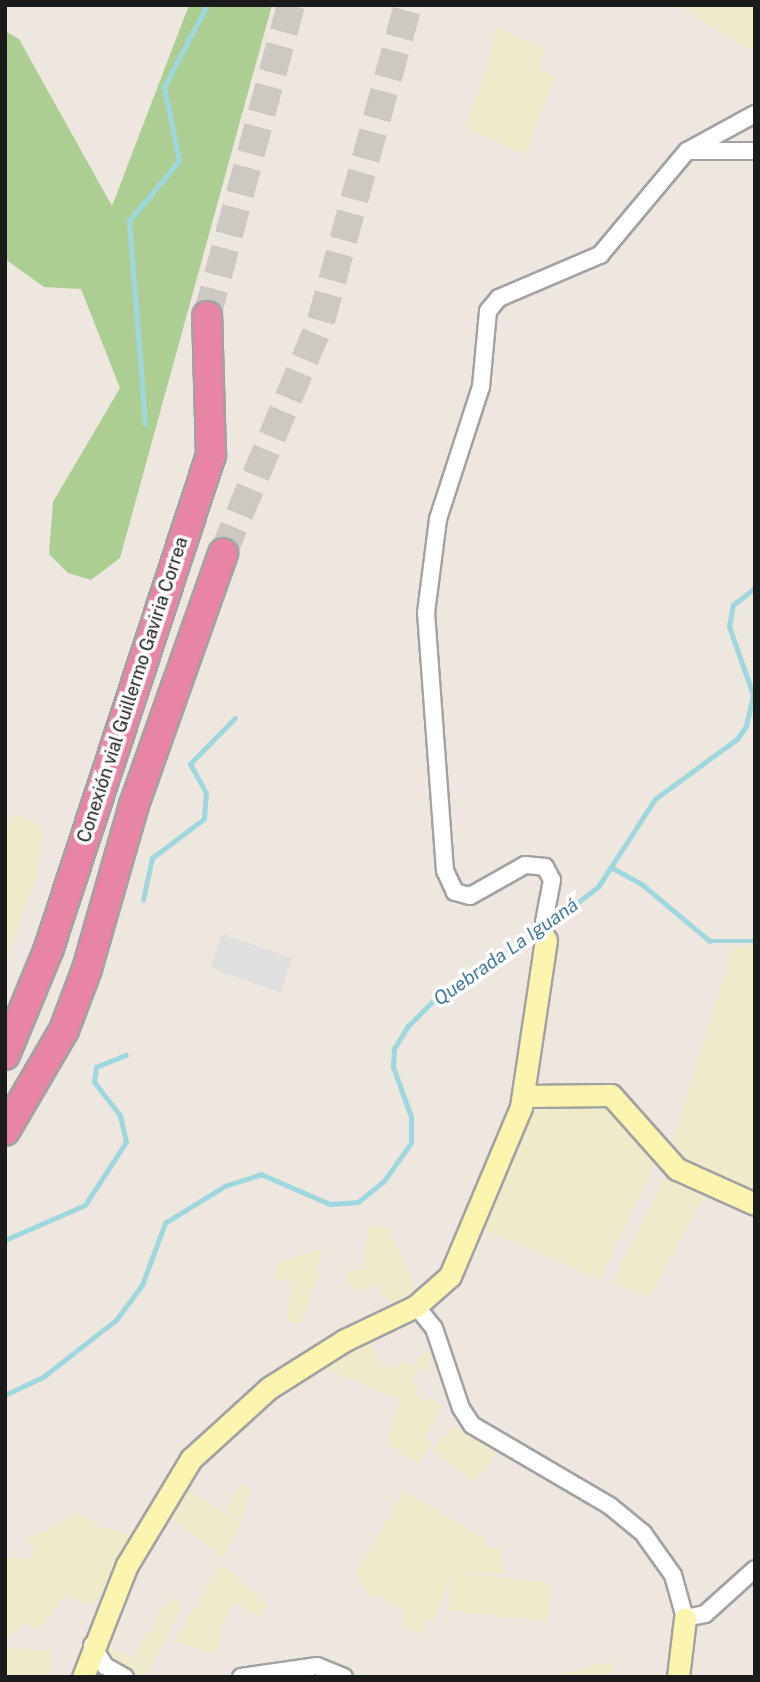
<!DOCTYPE html>
<html>
<head>
<meta charset="utf-8">
<style>
  body { margin:0 }
  #map { position:relative; width:760px; height:1682px; overflow:hidden; background:#ede7e0; font-family:"Public Sans",sans-serif }
  div>[style] { position:absolute }
  .farmland>* { inset:0; background:#edebca }
  .forest>* { inset:0; background:#acce93 }
  .parking>* { inset:0; background:#dfdfdf; transform-origin:0 0 }
  .stream>* { height:4.5px; margin:-2.25px; padding:0 2.25px; transform-origin:2.25px; border-radius:2.25px; background:#9ed7dd }
  .highway-tunnel>* { height:28px; margin-top:-14px; transform-origin:0; background:repeating-linear-gradient(90deg,#cec8c2 0 28px,transparent 0 42px) }
  .roads { filter:drop-shadow(2px 0 #a2a2a2) drop-shadow(-2px 0 #a2a2a2) drop-shadow(0 2px #a2a2a2) drop-shadow(0 -2px #a2a2a2) }
  .street>* { height:16px; margin:-8px; padding:0 8px; transform-origin:8px; border-radius:8px; background:#fff }
  .secondary>* { height:21px; margin:-10.5px; padding:0 10.5px; transform-origin:10.5px; border-radius:10.5px; background:#fbf5b0 }
  .highway>* { height:28px; margin:-14px; padding:0 14px; transform-origin:14px; border-radius:14px; background:#e884a4 }
  span { translate:-50% -50%; white-space:nowrap; text-align:center; line-height:1.15; -webkit-text-stroke:7px #fff; paint-order:stroke }
  .street-label { font-size:18px; color:#1b1b1b }
  .water-label { font-size:19px; color:#417b9d; font-style:italic }
  .frame { position:absolute; inset:0; border:7px solid #1b1b1b; pointer-events:none }
</style>
</head>
<body>
<div id="map">
  <div class="farmland">
    <div style="clip-path:polygon(678px 5px,755px 5px,755px 52px,727px 37px)"></div>
    <div style="clip-path:polygon(496px 27px,545px 49px,538px 67px,554px 77px,526px 155px,465px 127px,489px 63px)"></div>
    <div style="clip-path:polygon(15px 814px,43px 827px,37px 875px,5px 964px,5px 832px)"></div>
    <div style="clip-path:polygon(755px 944px,755px 1194px,669px 1153px,733px 948px)"></div>
    <div style="clip-path:polygon(539px 1104px,611px 1104px,656px 1162px,600px 1279px,477px 1227px,529px 1113px)"></div>
    <div style="clip-path:polygon(665px 1176px,706px 1194px,649px 1297px,613px 1283px)"></div>
    <div style="clip-path:polygon(369px 1225px,389px 1228px,412px 1279px,413px 1293px,393px 1304px,376px 1286px,354px 1290px,347px 1277px,347px 1270px,363px 1269px)"></div>
    <div style="clip-path:polygon(320px 1249px,323px 1254px,315px 1268px,320px 1273px,300px 1324px,287px 1321px,292px 1283px,274px 1279px,278px 1262px)"></div>
    <div style="clip-path:polygon(368px 1340px,381px 1363px,396px 1371px,402px 1362px,412px 1367px,421px 1354px,433px 1351px,428px 1372px,419px 1367px,412px 1380px,418px 1385px,414px 1394px,426px 1403px,430px 1397px,443px 1407px,424px 1438px,433px 1444px,419px 1463px,386px 1444px,400px 1400px,324px 1368px,324px 1362px)"></div>
    <div style="clip-path:polygon(453px 1427px,498px 1452px,474px 1482px,432px 1450px)"></div>
    <div style="clip-path:polygon(241px 1484px,252px 1491px,241px 1520px,225px 1510px)"></div>
    <div style="clip-path:polygon(186px 1489px,241px 1523px,224px 1559px,168px 1516px)"></div>
    <div style="clip-path:polygon(404px 1491px,485px 1539px,484px 1546px,498px 1548px,506px 1574px,452px 1571px,552px 1584px,548px 1622px,448px 1610px,451px 1573px,435px 1621px,428px 1619px,420px 1635px,402px 1628px,405px 1611px,379px 1597px,370px 1598px,355px 1574px)"></div>
    <div style="clip-path:polygon(74px 1511px,103px 1528px,131px 1534px,99px 1598px,92px 1604px,65px 1596px,38px 1630px,23px 1623px,11px 1637px,5px 1636px,5px 1557px,32px 1559px,36px 1549px,26px 1542px,28px 1538px,57px 1527px)"></div>
    <div style="clip-path:polygon(221px 1564px,268px 1605px,261px 1618px,234px 1601px,218px 1633px,223px 1636px,215px 1654px,174px 1642px)"></div>
    <div style="clip-path:polygon(172px 1598px,182px 1605px,147px 1676px,120px 1670px,103px 1656px,103px 1639px,111px 1625px,119px 1623px,111px 1649px,135px 1659px,145px 1634px,151px 1633px,158px 1614px)"></div>
    <div style="clip-path:polygon(5px 1647px,52px 1651px,50px 1677px,5px 1677px)"></div>
    <div style="clip-path:polygon(608px 1662px,613px 1662px,612px 1677px,548px 1677px)"></div>
  </div>
  <div class="forest">
    <div style="clip-path:polygon(189px 5px,272px 5px,120px 558px,91px 580px,68px 573px,49px 554px,53px 502px,120px 388px,81px 289px,44px 287px,5px 259px,5px 31px,19px 39px,112px 206px)"></div>
  </div>
  <div class="parking">
    <div style="left:222px;top:934px;width:74px;height:36px;rotate:19deg"></div>
  </div>
  <div class="stream">
    <div style="left:145px;top:424px;width:204px;rotate:-94.5deg"></div>
    <div style="left:129px;top:221px;width:78px;rotate:-50.2deg"></div>
    <div style="left:179px;top:161px;width:76px;rotate:-101.5deg"></div>
    <div style="left:164px;top:87px;width:93px;rotate:-62.3deg"></div>
    <div style="left:611px;top:867px;width:37px;rotate:29deg"></div>
    <div style="left:643px;top:885px;width:87px;rotate:39.9deg"></div>
    <div style="left:710px;top:941px;width:45px"></div>
    <div style="left:143px;top:900px;width:43px;rotate:-77.9deg"></div>
    <div style="left:152px;top:858px;width:65px;rotate:-36.9deg"></div>
    <div style="left:204px;top:819px;width:26px;rotate:-86deg"></div>
    <div style="left:206px;top:793px;width:33px;rotate:-119deg"></div>
    <div style="left:190px;top:764px;width:64px;rotate:-45.6deg"></div>
    <div style="left:548px;top:925px;width:63px;rotate:-37.2deg"></div>
    <div style="left:598px;top:887px;width:105px;rotate:-57.1deg"></div>
    <div style="left:655px;top:799px;width:102px;rotate:-36.2deg"></div>
    <div style="left:737px;top:739px;width:16px;rotate:-55deg"></div>
    <div style="left:746px;top:726px;width:32px;rotate:-77deg"></div>
    <div style="left:753px;top:695px;width:72px;rotate:-109.4deg"></div>
    <div style="left:729px;top:627px;width:22px;rotate:-80deg"></div>
    <div style="left:733px;top:605px;width:28px;rotate:-38deg"></div>
    <div style="left:5px;top:1240px;width:87px;rotate:-23.6deg"></div>
    <div style="left:85px;top:1205px;width:75px;rotate:-56.9deg"></div>
    <div style="left:126px;top:1142px;width:27px;rotate:-103deg"></div>
    <div style="left:120px;top:1116px;width:43px;rotate:-127.4deg"></div>
    <div style="left:94px;top:1082px;width:15px;rotate:-82deg"></div>
    <div style="left:96px;top:1067px;width:32px;rotate:-22deg"></div>
    <div style="left:5px;top:1395px;width:42px;rotate:-25.3deg"></div>
    <div style="left:43px;top:1377px;width:93px;rotate:-38deg"></div>
    <div style="left:116px;top:1320px;width:44px;rotate:-53.4deg"></div>
    <div style="left:142px;top:1285px;width:66px;rotate:-69.6deg"></div>
    <div style="left:165px;top:1223px;width:70px;rotate:-31.7deg"></div>
    <div style="left:225px;top:1186px;width:38px;rotate:-18deg"></div>
    <div style="left:261px;top:1174px;width:75px;rotate:23.5deg"></div>
    <div style="left:330px;top:1204px;width:28px;rotate:-4deg"></div>
    <div style="left:358px;top:1202px;width:33px;rotate:-39deg"></div>
    <div style="left:384px;top:1181px;width:47px;rotate:-54.6deg"></div>
    <div style="left:411px;top:1143px;width:26px;rotate:-90deg"></div>
    <div style="left:411px;top:1117px;width:53px;rotate:-109.8deg"></div>
    <div style="left:393px;top:1067px;width:18px;rotate:-87deg"></div>
    <div style="left:394px;top:1049px;width:26px;rotate:-59deg"></div>
    <div style="left:407px;top:1027px;width:51px;rotate:-45deg"></div>
    <div style="left:443px;top:991px;width:115px;rotate:-32.2deg"></div>
  </div>
  <div class="highway-tunnel">
    <div style="left:207px;top:316px;width:322px;rotate:-74.9deg"></div>
    <div style="left:223px;top:553px;width:252px;rotate:-67.1deg"></div>
    <div style="left:321px;top:321px;width:328px;rotate:-74.6deg"></div>
  </div>
  <div class="roads">
    <div class="street">
      <div style="left:691px;top:151px;width:64px"></div>
      <div style="left:546px;top:940px;width:18px;rotate:-96deg"></div>
      <div style="left:544px;top:922px;width:43px;rotate:-79.2deg"></div>
      <div style="left:552px;top:880px;width:15px;rotate:-118deg"></div>
      <div style="left:545px;top:867px;width:20px;rotate:-174deg"></div>
      <div style="left:525px;top:865px;width:63px;rotate:150.6deg"></div>
      <div style="left:470px;top:896px;width:16px;rotate:-165deg"></div>
      <div style="left:455px;top:892px;width:23px;rotate:-115deg"></div>
      <div style="left:445px;top:871px;width:259px;rotate:-94.2deg"></div>
      <div style="left:426px;top:613px;width:95px;rotate:-82.7deg"></div>
      <div style="left:438px;top:519px;width:139px;rotate:-72deg"></div>
      <div style="left:481px;top:387px;width:76px;rotate:-84.7deg"></div>
      <div style="left:488px;top:311px;width:17px;rotate:-50deg"></div>
      <div style="left:499px;top:298px;width:110px;rotate:-23.1deg"></div>
      <div style="left:600px;top:255px;width:136px;rotate:-50.1deg"></div>
      <div style="left:687px;top:151px;width:77px;rotate:-28.6deg"></div>
      <div style="left:416px;top:1306px;width:28px;rotate:51deg"></div>
      <div style="left:434px;top:1328px;width:84px;rotate:71.4deg"></div>
      <div style="left:461px;top:1408px;width:20px;rotate:57deg"></div>
      <div style="left:472px;top:1425px;width:160px;rotate:30.4deg"></div>
      <div style="left:610px;top:1506px;width:43px;rotate:39.3deg"></div>
      <div style="left:643px;top:1533px;width:52px;rotate:54.5deg"></div>
      <div style="left:673px;top:1575px;width:45px;rotate:74.4deg"></div>
      <div style="left:685px;top:1618px;width:20px;rotate:-11deg"></div>
      <div style="left:705px;top:1614px;width:67px;rotate:-42deg"></div>
      <div style="left:92px;top:1645px;width:25px;rotate:58deg"></div>
      <div style="left:105px;top:1666px;width:23px;rotate:29deg"></div>
      <div style="left:241px;top:1677px;width:77px;rotate:-8.2deg"></div>
      <div style="left:317px;top:1666px;width:29px;rotate:22deg"></div>
    </div>
    <div class="secondary">
      <div style="left:524px;top:1096px;width:87px;rotate:-0.7deg"></div>
      <div style="left:611px;top:1095px;width:99px;rotate:48.3deg"></div>
      <div style="left:677px;top:1169px;width:85px;rotate:24.2deg"></div>
      <div style="left:83px;top:1677px;width:120px;rotate:-68.6deg"></div>
      <div style="left:127px;top:1565px;width:124px;rotate:-58.9deg"></div>
      <div style="left:191px;top:1459px;width:105px;rotate:-42.3deg"></div>
      <div style="left:269px;top:1388px;width:90px;rotate:-32.3deg"></div>
      <div style="left:345px;top:1340px;width:79px;rotate:-25.6deg"></div>
      <div style="left:416px;top:1306px;width:45px;rotate:-41.4deg"></div>
      <div style="left:450px;top:1276px;width:183px;rotate:-67.2deg"></div>
      <div style="left:521px;top:1107px;width:169px;rotate:-81.5deg"></div>
      <div style="left:678px;top:1677px;width:59px;rotate:-83.2deg"></div>
    </div>
    <div class="highway">
      <div style="left:5px;top:1055px;width:116px;rotate:-67.6deg"></div>
      <div style="left:49px;top:948px;width:519px;rotate:-71.81deg"></div>
      <div style="left:211px;top:455px;width:139px;rotate:-91.6deg"></div>
      <div style="left:5px;top:1131px;width:117px;rotate:-59.7deg"></div>
      <div style="left:64px;top:1030px;width:65px;rotate:-69.3deg"></div>
      <div style="left:87px;top:969px;width:171px;rotate:-74deg"></div>
      <div style="left:134px;top:805px;width:267px;rotate:-70.5deg"></div>
    </div>
  </div>
  <div class="street-label">
    <span style="left:133px;top:690px;rotate:-72deg">Conexión vial Guillermo Gaviria Correa</span>
  </div>
  <div class="water-label">
    <span style="left:506px;top:952px;rotate:-35deg">Quebrada La Iguaná</span>
  </div>
  <div class="frame"></div>
</div>
</body>
</html>
